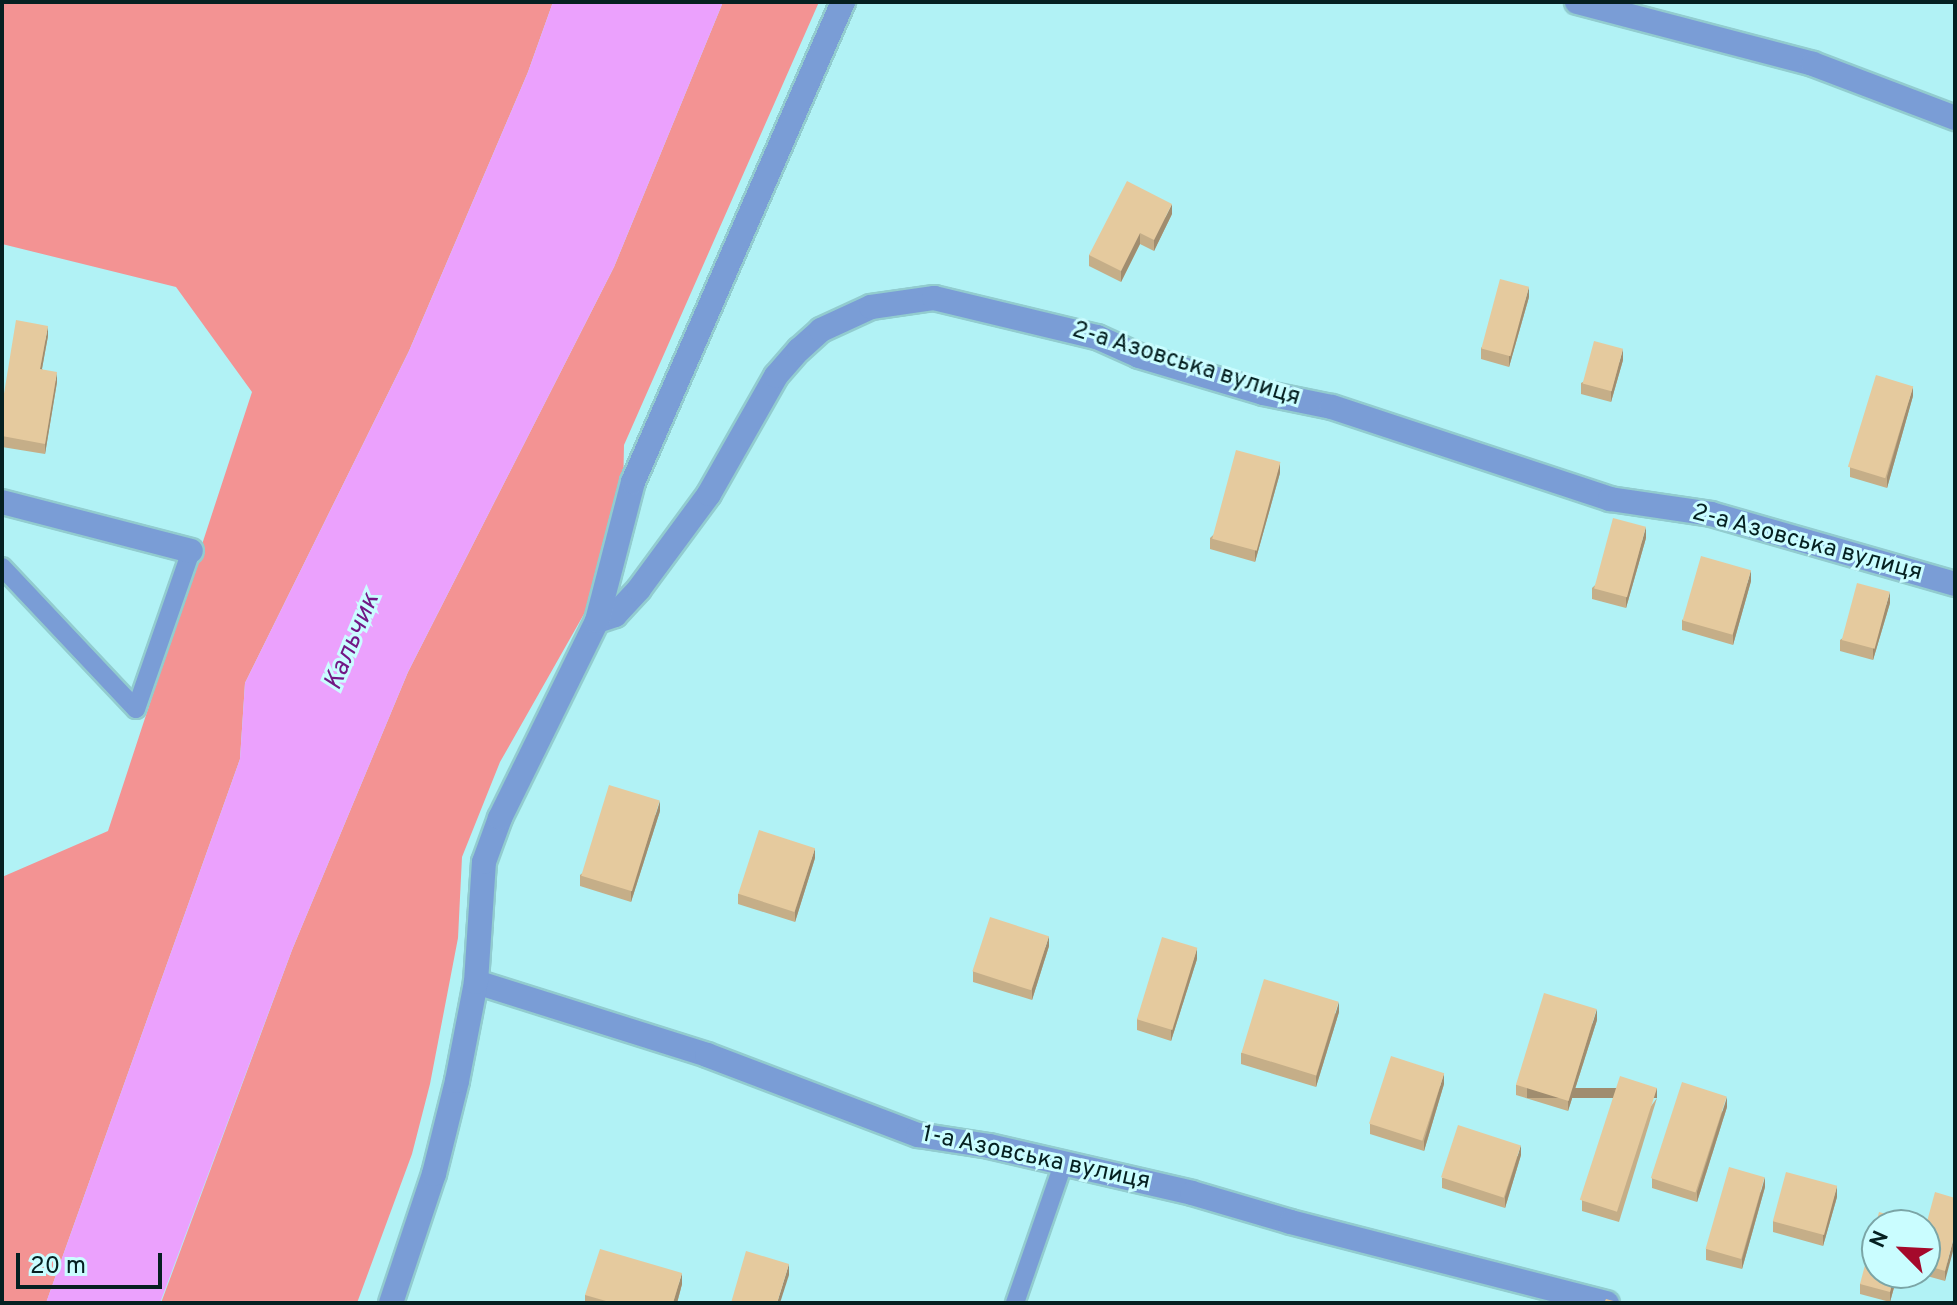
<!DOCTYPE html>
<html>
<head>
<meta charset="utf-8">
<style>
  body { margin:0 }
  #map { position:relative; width:1957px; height:1305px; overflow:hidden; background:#b1f2f5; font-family:Overpass,sans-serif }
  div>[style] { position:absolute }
  .green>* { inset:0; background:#f39393 }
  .water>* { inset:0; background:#eba1fd }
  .roads { filter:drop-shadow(2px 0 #92cccf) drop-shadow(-2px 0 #92cccf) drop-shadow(0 2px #92cccf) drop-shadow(0 -2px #92cccf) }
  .lane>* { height:18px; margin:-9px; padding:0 9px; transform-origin:9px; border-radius:9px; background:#7a9dd6 }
  .street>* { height:24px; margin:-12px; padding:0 12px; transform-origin:12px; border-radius:12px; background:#7a9dd6 }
  .wall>* { inset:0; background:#c5ae88 }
  .shaded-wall>* { inset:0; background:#a08d6f; transform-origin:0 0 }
  .building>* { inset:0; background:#e5ca9e; transform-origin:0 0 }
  span { translate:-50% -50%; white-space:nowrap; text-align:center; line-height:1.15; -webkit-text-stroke:6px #cafdff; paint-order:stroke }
  .street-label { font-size:24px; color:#052021 }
  .water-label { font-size:26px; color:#721785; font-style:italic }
  .frame { position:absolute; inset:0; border:4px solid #052021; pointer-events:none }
  .north { position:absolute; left:1861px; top:1209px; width:80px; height:80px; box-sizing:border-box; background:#cafdff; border:2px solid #7ba5a6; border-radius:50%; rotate:294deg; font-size:22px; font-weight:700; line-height:32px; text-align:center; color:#052021 }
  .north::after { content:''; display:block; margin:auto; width:28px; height:36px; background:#a5092b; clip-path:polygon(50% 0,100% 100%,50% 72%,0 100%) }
  .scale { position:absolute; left:16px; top:1253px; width:146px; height:36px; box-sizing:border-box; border:4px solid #052021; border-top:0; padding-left:10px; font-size:24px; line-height:28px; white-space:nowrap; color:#052021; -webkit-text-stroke:6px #cafdff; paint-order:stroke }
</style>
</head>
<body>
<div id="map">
  <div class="green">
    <div style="clip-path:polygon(2px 2px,553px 2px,528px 72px,409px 351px,245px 683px,240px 759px,46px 1303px,2px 1303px,2px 877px,108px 831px,252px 392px,176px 287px,2px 244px)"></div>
    <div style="clip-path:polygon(723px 2px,819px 2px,624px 445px,622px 547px,500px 762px,462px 857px,458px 938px,430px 1084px,412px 1154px,357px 1303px,161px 1303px,292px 950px,408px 672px,614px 267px)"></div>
  </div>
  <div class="water">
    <div style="clip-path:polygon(553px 2px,723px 2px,614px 267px,408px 672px,292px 950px,160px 1303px,46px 1303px,240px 759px,245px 683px,409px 351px,528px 72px)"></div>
  </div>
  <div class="roads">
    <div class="lane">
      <div style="left:2px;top:567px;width:195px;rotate:46.7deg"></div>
      <div style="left:136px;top:709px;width:167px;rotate:-70.8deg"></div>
      <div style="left:1015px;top:1303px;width:147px;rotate:-70.9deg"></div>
    </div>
    <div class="street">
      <div style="left:1577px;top:2px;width:244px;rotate:14.7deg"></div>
      <div style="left:1813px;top:64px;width:152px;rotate:20.8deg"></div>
      <div style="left:2px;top:502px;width:195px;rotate:14.5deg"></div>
      <div style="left:597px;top:621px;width:19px;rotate:-18deg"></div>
      <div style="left:615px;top:615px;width:35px;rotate:-47deg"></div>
      <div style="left:639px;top:589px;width:118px;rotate:-53.6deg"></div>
      <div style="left:709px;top:494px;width:136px;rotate:-60.4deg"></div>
      <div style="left:776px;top:376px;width:35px;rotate:-49deg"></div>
      <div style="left:799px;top:350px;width:30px;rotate:-42deg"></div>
      <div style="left:821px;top:330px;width:55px;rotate:-24.7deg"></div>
      <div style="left:871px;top:307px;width:64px;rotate:-8.1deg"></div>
      <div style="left:934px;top:298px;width:168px;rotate:13.5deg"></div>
      <div style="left:1097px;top:337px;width:46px;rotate:24.3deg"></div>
      <div style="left:1139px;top:356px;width:129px;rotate:16.6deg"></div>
      <div style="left:1263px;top:393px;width:70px;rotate:11.5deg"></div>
      <div style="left:1332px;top:407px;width:293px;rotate:18.3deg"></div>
      <div style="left:1610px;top:499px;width:102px;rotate:8.4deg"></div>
      <div style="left:1711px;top:514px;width:254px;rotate:16deg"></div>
      <div style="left:476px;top:982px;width:242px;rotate:17.5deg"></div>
      <div style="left:707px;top:1055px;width:226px;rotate:20.8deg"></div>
      <div style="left:918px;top:1135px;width:72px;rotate:8.8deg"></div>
      <div style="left:989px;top:1146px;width:208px;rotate:13deg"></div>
      <div style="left:1192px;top:1193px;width:103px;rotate:16.3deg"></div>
      <div style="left:1291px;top:1222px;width:326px;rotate:14.4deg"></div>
      <div style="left:391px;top:1303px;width:136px;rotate:-71.6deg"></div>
      <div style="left:434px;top:1174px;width:96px;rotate:-76.1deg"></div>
      <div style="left:457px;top:1081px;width:101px;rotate:-79.1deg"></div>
      <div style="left:476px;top:982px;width:120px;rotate:-86.2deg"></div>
      <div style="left:484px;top:862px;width:47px;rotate:-70deg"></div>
      <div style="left:500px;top:818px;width:220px;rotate:-63.8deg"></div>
      <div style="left:597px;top:621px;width:144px;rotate:-75.5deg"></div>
      <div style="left:633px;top:482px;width:524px;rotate:-66.37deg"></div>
    </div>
  </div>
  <div class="wall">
    <div style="clip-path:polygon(1172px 214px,1154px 251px,1140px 244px,1121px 282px,1089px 266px,1089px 255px)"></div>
    <div style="clip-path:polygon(1529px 297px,1509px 367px,1481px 359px,1481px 348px)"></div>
    <div style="clip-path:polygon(48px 336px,42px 369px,57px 382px,45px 454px,2px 447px,2px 406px)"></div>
    <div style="clip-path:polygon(1623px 360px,1611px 402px,1581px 394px,1581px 383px)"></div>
    <div style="clip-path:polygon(1913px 396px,1887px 488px,1850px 477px,1850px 467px)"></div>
    <div style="clip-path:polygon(1280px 473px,1255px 562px,1210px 549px,1210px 538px)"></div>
    <div style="clip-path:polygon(1646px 538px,1626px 608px,1592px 599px,1592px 588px)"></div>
    <div style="clip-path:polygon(1751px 581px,1733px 645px,1682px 630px,1682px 620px)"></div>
    <div style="clip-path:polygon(1890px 603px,1873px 660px,1840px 651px,1840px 640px)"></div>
    <div style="clip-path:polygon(660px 811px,631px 902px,580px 886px,580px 875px)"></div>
    <div style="clip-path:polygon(815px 858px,795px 922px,738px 904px,738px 894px)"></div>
    <div style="clip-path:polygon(1049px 946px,1032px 1000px,973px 982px,973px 971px)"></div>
    <div style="clip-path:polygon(1197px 959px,1171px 1041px,1137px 1030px,1137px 1019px)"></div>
    <div style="clip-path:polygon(1339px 1012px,1316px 1087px,1241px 1064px,1241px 1053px)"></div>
    <div style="clip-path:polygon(1597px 1020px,1568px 1111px,1516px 1095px,1516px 1085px)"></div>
    <div style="clip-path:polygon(1444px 1084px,1424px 1151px,1370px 1134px,1370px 1124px)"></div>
    <div style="clip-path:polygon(1657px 1098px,1619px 1222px,1582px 1211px,1582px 1200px)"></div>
    <div style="clip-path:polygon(1727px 1107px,1697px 1202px,1652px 1188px,1652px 1178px)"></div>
    <div style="clip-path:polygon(1521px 1155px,1505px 1208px,1442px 1188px,1442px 1178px)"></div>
    <div style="clip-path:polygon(1765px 1187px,1742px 1269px,1706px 1260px,1706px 1249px)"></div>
    <div style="clip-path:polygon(1837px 1197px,1823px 1246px,1773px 1232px,1773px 1221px)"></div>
    <div style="clip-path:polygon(1955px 1198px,1945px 1281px,1916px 1273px,1925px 1273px,1925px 1229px)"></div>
    <div style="clip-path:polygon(1910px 1225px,1877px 1273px,1898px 1273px,1890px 1302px,1860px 1294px,1860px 1284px)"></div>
    <div style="clip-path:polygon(682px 1284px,677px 1303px,585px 1303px,585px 1295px)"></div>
  </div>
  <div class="shaded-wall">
    <div style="clip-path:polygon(1172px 204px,1172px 214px,1154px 251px,1154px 240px)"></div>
    <div style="clip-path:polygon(1140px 233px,1140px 244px,1121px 282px,1121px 271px)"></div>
    <div style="clip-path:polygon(1529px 287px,1529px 297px,1509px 367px,1509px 356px)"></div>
    <div style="clip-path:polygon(48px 326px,48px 336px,40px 379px,40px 369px)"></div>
    <div style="clip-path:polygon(1623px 349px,1623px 360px,1611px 402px,1611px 392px)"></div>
    <div style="clip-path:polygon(57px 372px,57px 382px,45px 454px,45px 444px)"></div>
    <div style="clip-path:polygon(1913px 386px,1913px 396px,1887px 488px,1887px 477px)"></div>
    <div style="clip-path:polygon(1280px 462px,1280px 473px,1255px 562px,1255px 551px)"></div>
    <div style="clip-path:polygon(1646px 527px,1646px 538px,1626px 608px,1626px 598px)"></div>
    <div style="clip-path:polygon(1751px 570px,1751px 581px,1733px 645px,1733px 634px)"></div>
    <div style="clip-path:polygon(1890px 592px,1890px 603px,1873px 660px,1873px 649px)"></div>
    <div style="clip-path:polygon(660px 801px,660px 811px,631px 902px,631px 891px)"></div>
    <div style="clip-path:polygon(815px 848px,815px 858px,795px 922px,795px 911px)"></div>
    <div style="clip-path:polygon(1049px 936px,1049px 946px,1032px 1000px,1032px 989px)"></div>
    <div style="clip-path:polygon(1197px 948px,1197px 959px,1171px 1041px,1171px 1030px)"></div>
    <div style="clip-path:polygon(1339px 1002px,1339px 1012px,1316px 1087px,1316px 1077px)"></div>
    <div style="clip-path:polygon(1597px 1009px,1597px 1020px,1568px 1111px,1568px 1101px)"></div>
    <div style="clip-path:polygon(1444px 1073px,1444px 1084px,1424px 1151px,1424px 1141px)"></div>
    <div style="left:1657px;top:1088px;width:10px;height:130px;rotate:90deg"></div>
    <div style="clip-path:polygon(1727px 1097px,1727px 1107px,1697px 1202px,1697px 1192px)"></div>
    <div style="clip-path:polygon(1521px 1145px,1521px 1155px,1505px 1208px,1505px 1197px)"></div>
    <div style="clip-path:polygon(1765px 1177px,1765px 1187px,1742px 1269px,1742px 1259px)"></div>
    <div style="clip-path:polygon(1837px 1186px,1837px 1197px,1823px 1246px,1823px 1235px)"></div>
    <div style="clip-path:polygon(1955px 1233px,1955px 1244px,1945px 1281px,1945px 1271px)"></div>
    <div style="clip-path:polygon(789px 1264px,789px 1275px,780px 1303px,777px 1303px)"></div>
    <div style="clip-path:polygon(682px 1273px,682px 1284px,677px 1303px,673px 1303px)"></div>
    <div style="clip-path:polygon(1895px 1273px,1898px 1273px,1890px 1302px,1890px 1292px)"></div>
  </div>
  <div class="building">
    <div style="clip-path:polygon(1127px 181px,1172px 204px,1154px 240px,1140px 233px,1121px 271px,1089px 255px)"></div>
    <div style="left:1500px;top:279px;width:30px;height:72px;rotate:15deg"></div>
    <div style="clip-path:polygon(16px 320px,48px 326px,40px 369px,57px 372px,45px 444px,2px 436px,2px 406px)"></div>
    <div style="left:1594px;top:341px;width:30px;height:44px;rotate:15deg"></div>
    <div style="left:1876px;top:375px;width:39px;height:96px;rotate:17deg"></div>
    <div style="left:1236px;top:450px;width:46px;height:92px;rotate:15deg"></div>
    <div style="left:1613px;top:518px;width:34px;height:73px;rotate:15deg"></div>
    <div style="left:1701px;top:556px;width:52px;height:67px;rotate:16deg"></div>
    <div style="left:1857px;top:583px;width:34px;height:59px;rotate:15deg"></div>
    <div style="left:609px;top:785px;width:53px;height:95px;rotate:17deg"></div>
    <div style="left:759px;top:830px;width:59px;height:67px;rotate:18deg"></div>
    <div style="left:990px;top:917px;width:62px;height:57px;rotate:18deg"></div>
    <div style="left:1162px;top:937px;width:37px;height:86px;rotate:17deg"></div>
    <div style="left:1264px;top:979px;width:78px;height:77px;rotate:17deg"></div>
    <div style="left:1544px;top:993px;width:55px;height:96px;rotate:17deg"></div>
    <div style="left:1391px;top:1056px;width:56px;height:71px;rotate:18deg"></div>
    <div style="left:1620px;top:1076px;width:39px;height:130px;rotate:18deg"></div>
    <div style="left:1682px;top:1082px;width:47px;height:101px;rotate:18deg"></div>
    <div style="left:1458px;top:1125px;width:66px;height:55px;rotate:18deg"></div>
    <div style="left:1729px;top:1167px;width:37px;height:85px;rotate:16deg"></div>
    <div style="left:1786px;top:1172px;width:53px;height:51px;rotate:15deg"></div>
    <div style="clip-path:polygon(1935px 1192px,1955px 1198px,1955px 1233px,1945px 1271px,1925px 1265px,1925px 1229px)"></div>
    <div style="clip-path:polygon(1879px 1212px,1910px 1221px,1909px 1225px,1877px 1225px,1877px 1273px,1895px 1273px,1890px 1292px,1860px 1284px)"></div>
    <div style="clip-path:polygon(600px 1249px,682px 1273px,673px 1303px,613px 1303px,585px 1295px)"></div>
    <div style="clip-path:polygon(746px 1251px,789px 1264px,777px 1303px,731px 1303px)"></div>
    <div style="clip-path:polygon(1606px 1299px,1621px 1303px,1604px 1303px)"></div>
  </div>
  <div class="street-label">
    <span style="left:1186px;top:365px;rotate:17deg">2-а Азовська вулиця</span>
    <span style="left:1807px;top:544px;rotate:15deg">2-а Азовська вулиця</span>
    <span style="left:1036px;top:1159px;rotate:12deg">1-а Азовська вулиця</span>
  </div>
  <div class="water-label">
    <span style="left:353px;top:642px;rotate:-67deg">Кальчик</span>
  </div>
  <div class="frame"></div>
  <div class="north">N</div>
  <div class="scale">20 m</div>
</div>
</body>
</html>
